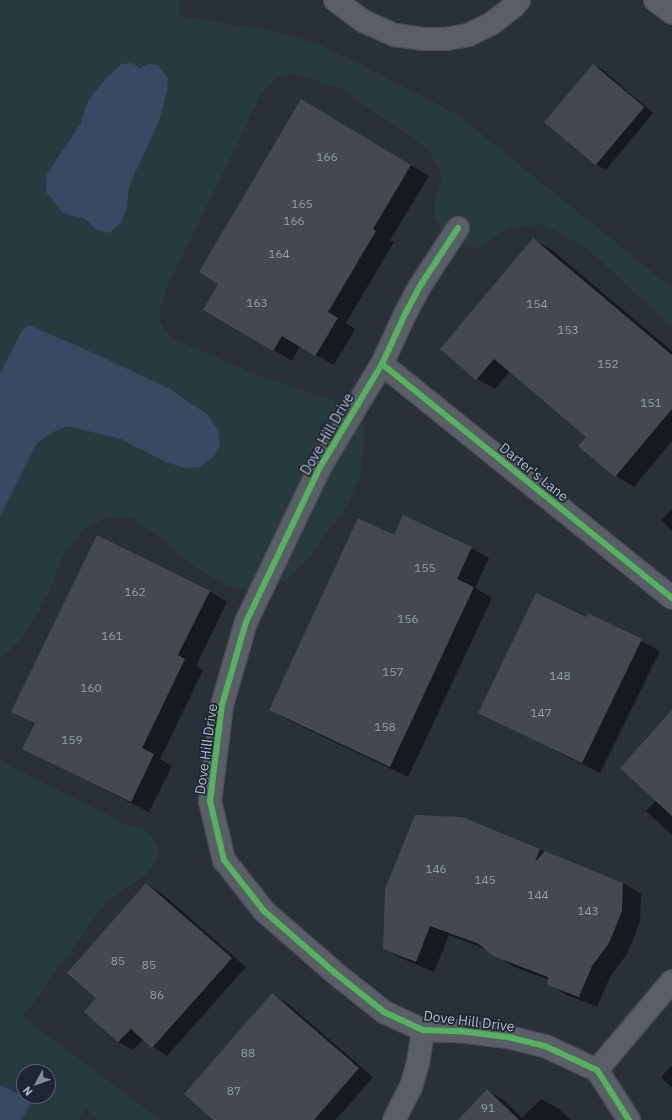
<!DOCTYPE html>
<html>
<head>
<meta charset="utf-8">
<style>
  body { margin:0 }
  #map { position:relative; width:672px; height:1120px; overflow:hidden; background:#2a3038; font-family:"IBM Plex Sans",sans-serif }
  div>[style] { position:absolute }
  .green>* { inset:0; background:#273a3e }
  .water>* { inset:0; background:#384963 }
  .shadow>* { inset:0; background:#0007 }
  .building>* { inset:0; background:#444950; transform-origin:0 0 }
  .roads { filter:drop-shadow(1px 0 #484c53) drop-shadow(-1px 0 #484c53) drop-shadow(0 1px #484c53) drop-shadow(0 -1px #484c53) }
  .street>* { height:22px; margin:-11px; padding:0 11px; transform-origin:11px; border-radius:11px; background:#5a5e66 }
  .cycleway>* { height:6px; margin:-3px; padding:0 3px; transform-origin:3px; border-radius:3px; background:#56b35d }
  span { translate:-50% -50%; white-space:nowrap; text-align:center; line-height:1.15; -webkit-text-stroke:3.5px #1d2633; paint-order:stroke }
  .number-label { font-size:12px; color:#989fab }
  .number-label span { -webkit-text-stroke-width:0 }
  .street-label { font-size:14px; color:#b4bcc9 }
  .north { position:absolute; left:16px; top:1064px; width:40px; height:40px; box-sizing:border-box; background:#1d2633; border:1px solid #59626f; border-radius:50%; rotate:229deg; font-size:11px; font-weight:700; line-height:16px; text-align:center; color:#b4bcc9 }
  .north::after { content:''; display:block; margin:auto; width:14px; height:18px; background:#848b96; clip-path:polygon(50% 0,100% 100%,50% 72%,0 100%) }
</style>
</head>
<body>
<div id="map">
  <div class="green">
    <div style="clip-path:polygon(0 0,179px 0,179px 16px,274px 31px,318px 44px,353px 60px,458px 115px,672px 288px,672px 327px,584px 246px,541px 224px,509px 228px,481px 247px,461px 248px,446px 236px,435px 219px,435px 200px,442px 176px,428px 149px,340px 88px,294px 74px,279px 76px,262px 93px,167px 287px,160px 310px,161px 323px,171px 338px,257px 375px,338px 402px,359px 417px,365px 432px,361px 474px,347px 506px,307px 560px,287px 580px,271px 588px,251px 591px,226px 585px,182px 559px,158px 535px,132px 518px,110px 517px,85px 529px,63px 555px,49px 593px,22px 639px,0 659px)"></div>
    <div style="clip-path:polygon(evenodd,0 760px,125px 824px,141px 827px,151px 835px,158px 847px,158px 856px,149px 872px,106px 902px,23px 1017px,160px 1120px,97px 1120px,86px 1108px,78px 1120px,0 1120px,0 760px,24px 1072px,48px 1072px,48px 1096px,24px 1096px,24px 1072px)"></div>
  </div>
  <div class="water">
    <div style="clip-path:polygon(132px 63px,140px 68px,148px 64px,158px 65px,168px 78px,167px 91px,159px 121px,129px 186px,127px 207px,121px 223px,109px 233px,97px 230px,85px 219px,63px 213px,46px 192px,47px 174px,80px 125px,88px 101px,108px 76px,121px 64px)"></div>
    <div style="clip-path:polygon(29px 325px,98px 355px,170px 389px,208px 415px,218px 430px,220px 445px,214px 456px,200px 467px,185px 468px,166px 462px,121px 439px,67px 426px,53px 432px,37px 443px,0 517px,0 373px,23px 329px)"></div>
    <div style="clip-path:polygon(0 1085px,32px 1101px,21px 1120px,0 1120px)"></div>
  </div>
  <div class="shadow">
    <div style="clip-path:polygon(593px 65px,604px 71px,653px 113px,606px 170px,595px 164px)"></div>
    <div style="clip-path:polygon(319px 111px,429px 176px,390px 240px,394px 242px,346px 323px,355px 329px,334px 365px,300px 346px,292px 361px,204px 309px)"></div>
    <div style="clip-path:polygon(534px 240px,552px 250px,672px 351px,672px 441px,634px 487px,616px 476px,587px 437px,510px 371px,495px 389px,477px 379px)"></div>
    <div style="clip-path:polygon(672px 509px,672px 531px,661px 520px)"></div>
    <div style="clip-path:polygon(395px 536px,471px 548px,489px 558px,475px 588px,492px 598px,408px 777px,288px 720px,270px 710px)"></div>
    <div style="clip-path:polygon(209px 591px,227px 602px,196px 666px,203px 670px,160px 759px,172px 766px,149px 812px,24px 749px,36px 724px,12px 711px)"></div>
    <div style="clip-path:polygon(589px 614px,660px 651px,600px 773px,480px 712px,587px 619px)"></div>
    <div style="clip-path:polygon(672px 720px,672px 835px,646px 811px,656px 800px)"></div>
    <div style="clip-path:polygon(462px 818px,623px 883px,641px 894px,640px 922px,627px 954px,610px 977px,597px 1007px,567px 995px,548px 984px,549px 980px,512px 966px,488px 950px,449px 935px,434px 972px,403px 959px,384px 949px)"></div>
    <div style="clip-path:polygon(147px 884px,161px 893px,246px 967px,167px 1056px,153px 1047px,144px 1039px,133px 1050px,119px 1042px,85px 1012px,98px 998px)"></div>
    <div style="clip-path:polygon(272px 994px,287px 1003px,373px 1077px,336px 1120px,215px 1120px)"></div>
    <div style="clip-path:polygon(672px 1065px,672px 1088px,661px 1077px)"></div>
    <div style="clip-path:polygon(487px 1090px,505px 1101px,522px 1118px,541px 1099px,559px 1109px,571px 1120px,461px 1120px)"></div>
  </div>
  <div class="building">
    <div style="left:593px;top:64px;width:67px;height:76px;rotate:40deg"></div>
    <div style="clip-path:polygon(301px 99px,411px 165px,373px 229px,376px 231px,328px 312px,338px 318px,315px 356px,282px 336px,273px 351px,203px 310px,218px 284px,199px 272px)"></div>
    <div style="clip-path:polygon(533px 238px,672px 355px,672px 409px,615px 477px,578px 446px,586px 437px,494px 359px,476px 380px,440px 349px)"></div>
    <div style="clip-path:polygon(403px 515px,472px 547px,457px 579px,474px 587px,390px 767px,269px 710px,358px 518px,394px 535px)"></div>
    <div style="clip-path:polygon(97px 535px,210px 591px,178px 655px,185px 659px,142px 748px,154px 754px,131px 802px,22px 749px,35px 723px,11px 712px)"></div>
    <div style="clip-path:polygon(536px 593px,586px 617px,588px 613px,642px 639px,582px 763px,478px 713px)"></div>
    <div style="clip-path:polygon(672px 710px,672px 816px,620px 768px)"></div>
    <div style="clip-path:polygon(415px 815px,462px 817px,540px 849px,535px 862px,545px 851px,623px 883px,622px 911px,609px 943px,592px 966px,579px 997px,547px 985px,548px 977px,493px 956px,479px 944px,430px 926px,416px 962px,383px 949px,385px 889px)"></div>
    <div style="clip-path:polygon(146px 883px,232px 958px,152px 1048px,131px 1029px,118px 1042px,84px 1012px,96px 998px,67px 973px)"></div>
    <div style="clip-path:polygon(272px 993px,359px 1068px,314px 1120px,213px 1120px,184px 1094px)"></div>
    <div style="clip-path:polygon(487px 1089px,519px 1120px,458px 1120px)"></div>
  </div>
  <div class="roads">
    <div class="street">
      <div style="left:335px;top:0;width:35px;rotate:37deg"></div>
      <div style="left:363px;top:21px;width:35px;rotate:24deg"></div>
      <div style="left:395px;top:35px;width:28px;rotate:8deg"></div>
      <div style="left:423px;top:39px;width:23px"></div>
      <div style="left:446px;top:39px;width:22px;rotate:-10deg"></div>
      <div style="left:468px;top:35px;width:25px;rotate:-26deg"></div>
      <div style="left:491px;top:24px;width:28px;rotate:-38deg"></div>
      <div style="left:513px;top:7px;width:9px;rotate:-49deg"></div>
      <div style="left:655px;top:0;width:21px;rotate:37deg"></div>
      <div style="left:458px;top:228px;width:69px;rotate:123.2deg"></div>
      <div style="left:420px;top:286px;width:30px;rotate:118deg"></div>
      <div style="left:406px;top:312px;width:57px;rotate:114.8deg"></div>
      <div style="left:382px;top:364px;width:120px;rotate:121deg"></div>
      <div style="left:320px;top:467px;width:172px;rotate:115.5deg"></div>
      <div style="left:246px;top:622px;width:86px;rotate:106.1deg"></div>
      <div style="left:222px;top:705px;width:97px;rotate:97.1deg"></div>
      <div style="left:210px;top:801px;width:61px;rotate:76.7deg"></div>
      <div style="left:224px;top:860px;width:65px;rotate:51.9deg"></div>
      <div style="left:264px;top:911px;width:94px;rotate:41.1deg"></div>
      <div style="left:335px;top:973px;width:63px;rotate:38.5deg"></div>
      <div style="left:384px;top:1012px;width:43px;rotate:24.8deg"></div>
      <div style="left:423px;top:1030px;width:36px;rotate:2deg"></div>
      <div style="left:459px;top:1031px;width:49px;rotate:7deg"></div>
      <div style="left:508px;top:1037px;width:38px;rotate:14deg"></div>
      <div style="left:545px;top:1046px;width:57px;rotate:24.8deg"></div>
      <div style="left:597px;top:1070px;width:59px;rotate:57.4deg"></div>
      <div style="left:382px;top:364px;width:373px;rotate:38.9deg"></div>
      <div style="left:597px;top:1070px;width:116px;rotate:-49.9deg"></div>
      <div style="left:394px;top:1120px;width:37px;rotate:-63deg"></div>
      <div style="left:411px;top:1087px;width:25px;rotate:-74deg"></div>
      <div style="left:418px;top:1063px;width:33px;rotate:-81deg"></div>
    </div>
  </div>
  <div class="cycleway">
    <div style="left:458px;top:228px;width:69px;rotate:123.2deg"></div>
    <div style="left:420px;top:286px;width:30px;rotate:118deg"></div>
    <div style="left:406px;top:312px;width:57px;rotate:114.8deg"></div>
    <div style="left:382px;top:364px;width:120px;rotate:121deg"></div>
    <div style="left:320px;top:467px;width:172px;rotate:115.5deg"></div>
    <div style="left:246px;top:622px;width:86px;rotate:106.1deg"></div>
    <div style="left:222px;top:705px;width:97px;rotate:97.1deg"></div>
    <div style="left:210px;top:801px;width:61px;rotate:76.7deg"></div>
    <div style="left:224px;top:860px;width:65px;rotate:51.9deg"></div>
    <div style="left:264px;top:911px;width:94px;rotate:41.1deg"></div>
    <div style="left:335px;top:973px;width:63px;rotate:38.5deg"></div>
    <div style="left:384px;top:1012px;width:43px;rotate:24.8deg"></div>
    <div style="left:423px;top:1030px;width:36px;rotate:2deg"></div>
    <div style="left:459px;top:1031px;width:49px;rotate:7deg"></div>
    <div style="left:508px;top:1037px;width:38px;rotate:14deg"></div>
    <div style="left:545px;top:1046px;width:57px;rotate:24.8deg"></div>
    <div style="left:597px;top:1070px;width:59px;rotate:57.4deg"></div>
    <div style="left:382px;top:364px;width:373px;rotate:38.9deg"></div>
  </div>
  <div class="number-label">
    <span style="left:327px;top:157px">166</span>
    <span style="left:302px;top:204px">165</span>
    <span style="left:294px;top:221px">166</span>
    <span style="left:279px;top:254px">164</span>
    <span style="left:257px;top:303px">163</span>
    <span style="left:537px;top:304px">154</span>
    <span style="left:568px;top:330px">153</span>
    <span style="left:608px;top:364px">152</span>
    <span style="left:651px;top:403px">151</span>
    <span style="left:425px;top:568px">155</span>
    <span style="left:135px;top:592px">162</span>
    <span style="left:408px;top:619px">156</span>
    <span style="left:112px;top:636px">161</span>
    <span style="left:393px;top:672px">157</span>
    <span style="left:560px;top:676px">148</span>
    <span style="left:91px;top:688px">160</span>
    <span style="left:541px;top:713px">147</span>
    <span style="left:385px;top:727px">158</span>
    <span style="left:72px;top:740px">159</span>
    <span style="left:436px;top:869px">146</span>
    <span style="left:485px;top:880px">145</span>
    <span style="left:538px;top:895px">144</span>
    <span style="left:588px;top:911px">143</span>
    <span style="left:118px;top:961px">85</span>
    <span style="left:149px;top:965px">85</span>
    <span style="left:157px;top:995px">86</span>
    <span style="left:248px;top:1053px">88</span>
    <span style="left:234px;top:1091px">87</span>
    <span style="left:488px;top:1108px">91</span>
  </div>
  <div class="street-label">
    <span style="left:327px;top:434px;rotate:-60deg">Dove Hill Drive</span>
    <span style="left:534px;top:472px;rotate:39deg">Darter's Lane</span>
    <span style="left:206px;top:749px;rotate:-82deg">Dove Hill Drive</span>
    <span style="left:469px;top:1021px;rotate:7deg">Dove Hill Drive</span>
  </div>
  <div class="north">N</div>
</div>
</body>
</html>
